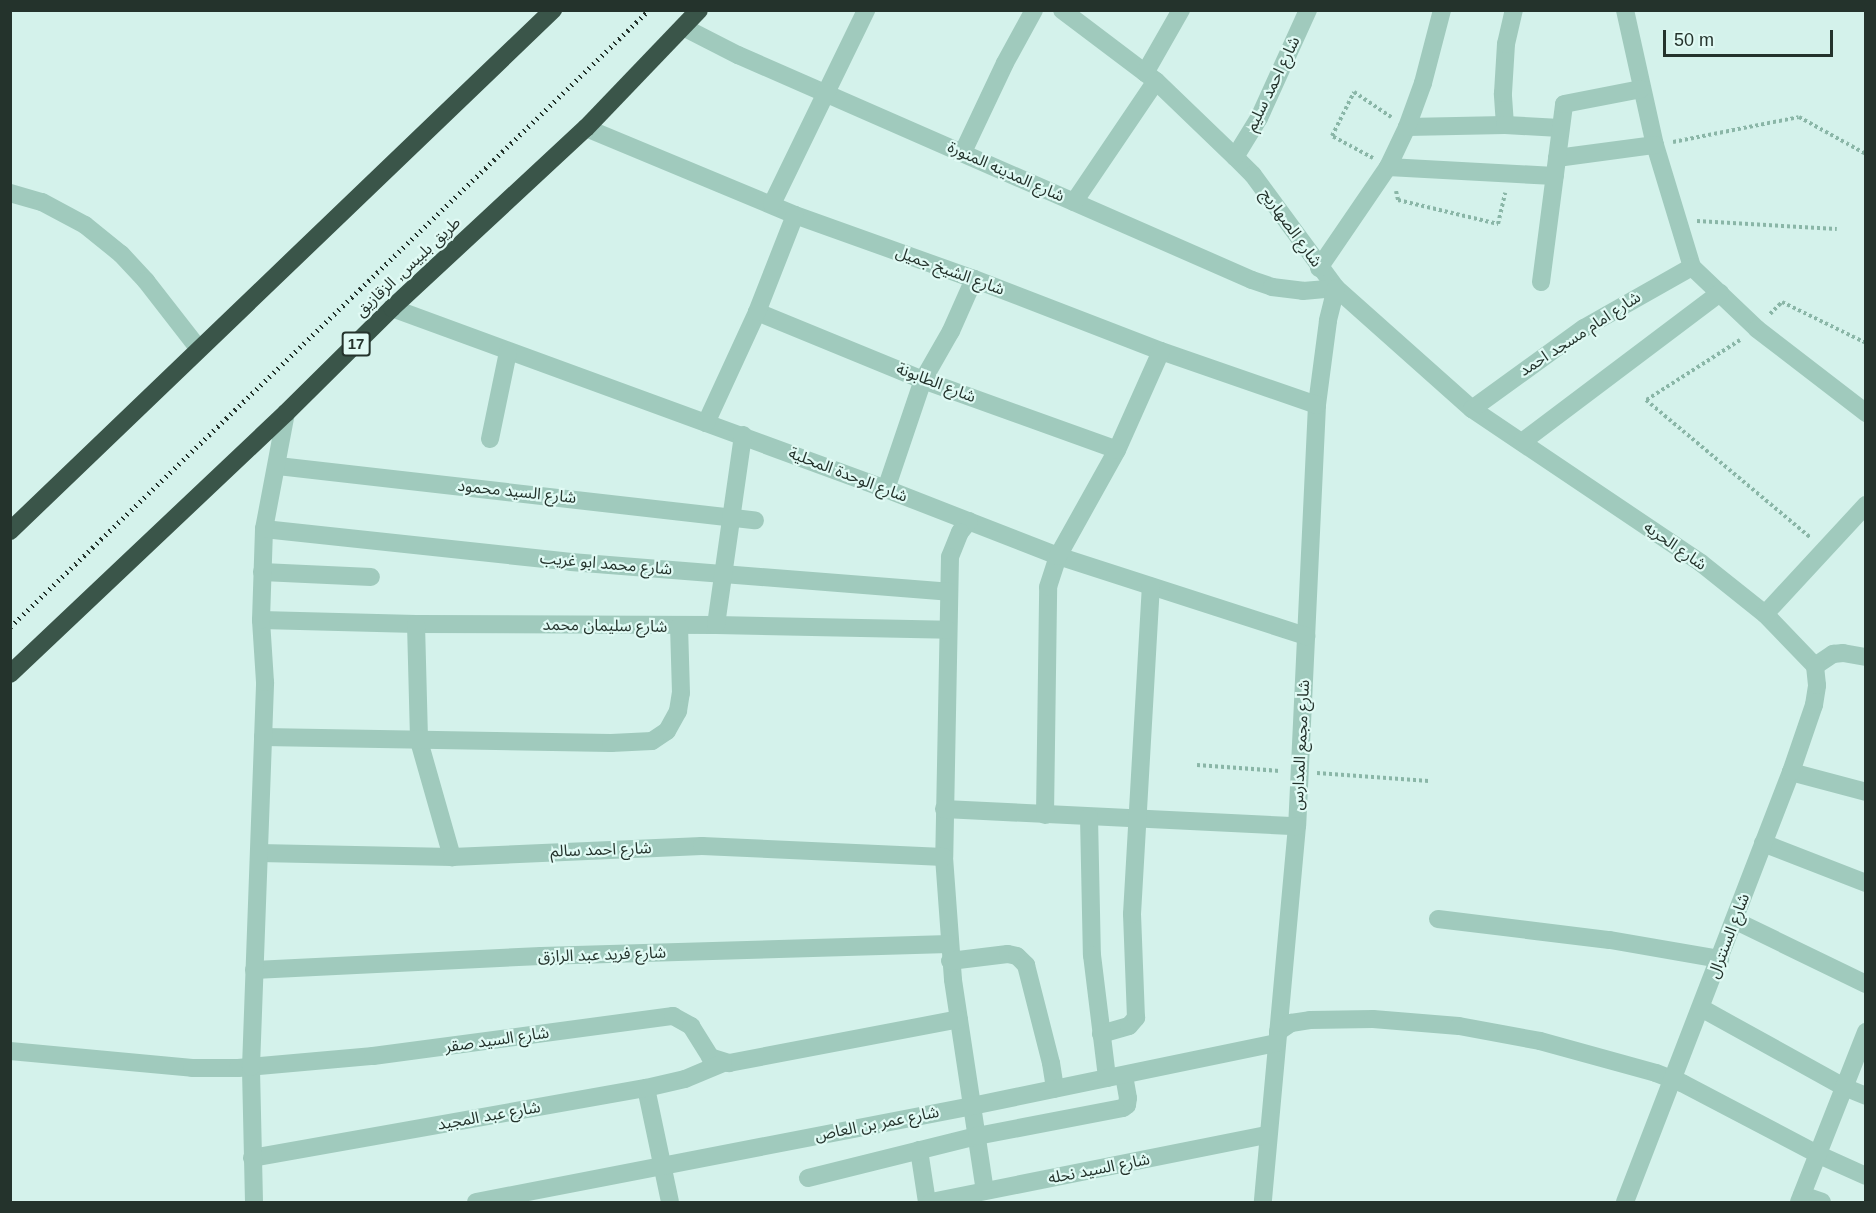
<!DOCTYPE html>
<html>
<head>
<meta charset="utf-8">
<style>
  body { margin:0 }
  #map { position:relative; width:1876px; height:1213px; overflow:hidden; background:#d4f2eb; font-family:Arial,"Noto Sans Arabic",sans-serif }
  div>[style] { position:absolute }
  .path>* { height:4px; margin-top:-2px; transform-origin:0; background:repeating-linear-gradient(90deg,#8ab6a7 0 3px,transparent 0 6px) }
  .street>* { height:18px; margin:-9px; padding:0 9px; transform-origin:9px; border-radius:9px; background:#a0cabd }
  .highway>* { height:18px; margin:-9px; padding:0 9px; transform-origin:9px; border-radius:9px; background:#3a5549 }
  .rail>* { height:4.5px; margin-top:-2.25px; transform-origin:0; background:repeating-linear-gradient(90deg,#24332c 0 1.5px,transparent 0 6px) }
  span { translate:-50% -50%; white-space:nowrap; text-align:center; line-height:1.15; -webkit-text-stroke:4.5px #e0faf4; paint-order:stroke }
  .shield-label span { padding:2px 4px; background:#e0faf4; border:2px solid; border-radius:4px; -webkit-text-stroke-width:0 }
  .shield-label { font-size:15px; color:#24332c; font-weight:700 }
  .street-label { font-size:16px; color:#24332c }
  .frame { position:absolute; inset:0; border:12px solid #24332c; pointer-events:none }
  .scale { position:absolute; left:1663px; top:30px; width:170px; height:27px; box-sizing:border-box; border:3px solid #24332c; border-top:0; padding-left:8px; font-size:18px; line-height:21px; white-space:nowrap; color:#24332c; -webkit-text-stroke:4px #e0faf4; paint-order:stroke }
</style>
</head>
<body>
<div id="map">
  <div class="path">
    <div style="left:1673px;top:142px;width:128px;rotate:-11.2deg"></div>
    <div style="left:1799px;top:117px;width:77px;rotate:28.9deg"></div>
    <div style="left:1373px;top:158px;width:47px;rotate:-151.8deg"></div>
    <div style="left:1332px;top:136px;width:49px;rotate:-63.4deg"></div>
    <div style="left:1354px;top:92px;width:45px;rotate:34deg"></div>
    <div style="left:1396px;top:191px;width:9px;rotate:77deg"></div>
    <div style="left:1398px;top:200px;width:103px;rotate:13.5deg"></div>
    <div style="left:1498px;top:224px;width:32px;rotate:-77deg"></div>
    <div style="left:1697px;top:221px;width:140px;rotate:3.3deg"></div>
    <div style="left:1770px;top:314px;width:17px;rotate:-45deg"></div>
    <div style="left:1782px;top:302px;width:93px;rotate:26deg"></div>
    <div style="left:1740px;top:340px;width:112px;rotate:147.4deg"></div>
    <div style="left:1646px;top:400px;width:215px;rotate:39.9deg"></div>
    <div style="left:1197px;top:765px;width:83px;rotate:4.1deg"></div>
    <div style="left:1317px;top:773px;width:112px;rotate:4.1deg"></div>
  </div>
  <div class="street">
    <div style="left:1062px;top:10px;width:118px;rotate:37.1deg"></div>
    <div style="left:1156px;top:81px;width:110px;rotate:43.9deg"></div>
    <div style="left:1235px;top:157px;width:25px;rotate:45deg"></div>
    <div style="left:1253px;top:175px;width:140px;rotate:53.7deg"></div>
    <div style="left:1336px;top:288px;width:182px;rotate:41.7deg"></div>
    <div style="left:1472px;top:409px;width:276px;rotate:33.9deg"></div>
    <div style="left:1701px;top:563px;width:82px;rotate:38.6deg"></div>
    <div style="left:1765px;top:614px;width:72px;rotate:46.1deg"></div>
    <div style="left:1625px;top:10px;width:138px;rotate:77.5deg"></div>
    <div style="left:1655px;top:145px;width:127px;rotate:73.1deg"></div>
    <div style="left:1692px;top:267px;width:90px;rotate:43.6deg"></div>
    <div style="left:1757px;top:329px;width:138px;rotate:37.6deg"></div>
    <div style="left:683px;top:27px;width:62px;rotate:27deg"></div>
    <div style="left:738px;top:55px;width:561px;rotate:23.64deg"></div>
    <div style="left:1252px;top:280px;width:21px;rotate:19deg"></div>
    <div style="left:1272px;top:287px;width:31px;rotate:7deg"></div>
    <div style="left:1303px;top:291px;width:33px;rotate:-5deg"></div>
    <div style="left:1336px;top:288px;width:34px;rotate:104deg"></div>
    <div style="left:1328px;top:321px;width:85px;rotate:97.5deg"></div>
    <div style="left:1317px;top:405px;width:421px;rotate:92.7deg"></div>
    <div style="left:1297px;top:826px;width:378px;rotate:95.2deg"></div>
    <div style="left:1145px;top:73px;width:73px;rotate:-60.3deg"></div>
    <div style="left:1505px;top:125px;width:32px;rotate:-94deg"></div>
    <div style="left:1503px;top:93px;width:49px;rotate:-86.5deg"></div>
    <div style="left:1506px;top:44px;width:35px;rotate:-77deg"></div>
    <div style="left:1407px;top:127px;width:98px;rotate:-1.2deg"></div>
    <div style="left:1505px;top:125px;width:55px;rotate:3.1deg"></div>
    <div style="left:586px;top:128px;width:226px;rotate:22.6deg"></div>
    <div style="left:795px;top:215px;width:190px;rotate:19.7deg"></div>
    <div style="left:974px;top:279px;width:200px;rotate:21.1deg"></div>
    <div style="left:1161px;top:351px;width:165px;rotate:19.1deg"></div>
    <div style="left:963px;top:152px;width:98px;rotate:-64.7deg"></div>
    <div style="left:1005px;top:63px;width:60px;rotate:-61.3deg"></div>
    <div style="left:1235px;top:157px;width:46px;rotate:-58.4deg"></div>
    <div style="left:1259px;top:118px;width:119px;rotate:-65.6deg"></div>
    <div style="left:1557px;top:158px;width:99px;rotate:-7.6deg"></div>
    <div style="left:1388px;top:167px;width:167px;rotate:3.1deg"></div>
    <div style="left:10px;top:193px;width:33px;rotate:16deg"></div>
    <div style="left:42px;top:202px;width:49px;rotate:28.1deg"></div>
    <div style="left:85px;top:225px;width:46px;rotate:38.9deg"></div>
    <div style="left:121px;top:254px;width:37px;rotate:47deg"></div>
    <div style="left:146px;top:281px;width:86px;rotate:52.1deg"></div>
    <div style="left:1074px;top:202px;width:146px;rotate:-55.9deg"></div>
    <div style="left:772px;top:204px;width:216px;rotate:-64.1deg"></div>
    <div style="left:1319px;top:268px;width:122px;rotate:-55.7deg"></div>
    <div style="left:1388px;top:167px;width:44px;rotate:-64.6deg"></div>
    <div style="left:1407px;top:127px;width:47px;rotate:-70deg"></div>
    <div style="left:1423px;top:83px;width:75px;rotate:-75.4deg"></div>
    <div style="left:1541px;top:282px;width:179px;rotate:-82.6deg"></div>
    <div style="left:1564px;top:104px;width:78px;rotate:-11deg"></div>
    <div style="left:392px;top:308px;width:526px;rotate:20.12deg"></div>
    <div style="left:886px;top:489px;width:185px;rotate:21.3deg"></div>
    <div style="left:1058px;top:556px;width:261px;rotate:17.9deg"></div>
    <div style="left:757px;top:312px;width:179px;rotate:22.3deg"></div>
    <div style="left:923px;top:380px;width:206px;rotate:19.8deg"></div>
    <div style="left:1472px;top:409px;width:138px;rotate:-35.9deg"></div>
    <div style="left:1584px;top:328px;width:124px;rotate:-29.5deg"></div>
    <div style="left:706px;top:423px;width:122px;rotate:-65.3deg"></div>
    <div style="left:757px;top:312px;width:104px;rotate:-68.6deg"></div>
    <div style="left:490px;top:439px;width:89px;rotate:-78.3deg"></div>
    <div style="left:1522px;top:442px;width:248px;rotate:-37deg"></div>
    <div style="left:278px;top:466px;width:480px;rotate:6.5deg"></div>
    <div style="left:886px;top:489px;width:115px;rotate:-71.3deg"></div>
    <div style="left:923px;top:380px;width:56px;rotate:-60.3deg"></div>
    <div style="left:951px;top:331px;width:57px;rotate:-66.1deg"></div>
    <div style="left:969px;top:521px;width:14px;rotate:129deg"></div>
    <div style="left:960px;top:532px;width:27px;rotate:112deg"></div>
    <div style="left:950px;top:557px;width:300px;rotate:91.1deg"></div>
    <div style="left:944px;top:857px;width:123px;rotate:85.8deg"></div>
    <div style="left:953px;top:980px;width:213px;rotate:81.4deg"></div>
    <div style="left:264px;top:529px;width:309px;rotate:6.1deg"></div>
    <div style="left:571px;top:562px;width:379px;rotate:4.5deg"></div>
    <div style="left:262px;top:572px;width:109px;rotate:2.6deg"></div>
    <div style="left:1765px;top:614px;width:149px;rotate:-47.2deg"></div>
    <div style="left:261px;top:620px;width:155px;rotate:1.5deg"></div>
    <div style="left:416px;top:624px;width:300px;rotate:0.2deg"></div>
    <div style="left:716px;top:625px;width:232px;rotate:1.2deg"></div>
    <div style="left:416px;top:624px;width:117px;rotate:88.5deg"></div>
    <div style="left:419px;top:741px;width:121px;rotate:74.1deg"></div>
    <div style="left:716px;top:625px;width:192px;rotate:-81.9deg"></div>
    <div style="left:1815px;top:666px;width:22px;rotate:-34deg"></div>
    <div style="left:1833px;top:654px;width:10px;rotate:-6deg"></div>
    <div style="left:1843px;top:653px;width:23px;rotate:10deg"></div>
    <div style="left:263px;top:737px;width:348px;rotate:1deg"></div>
    <div style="left:611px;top:743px;width:41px;rotate:-2.8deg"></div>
    <div style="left:652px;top:741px;width:18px;rotate:-34deg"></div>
    <div style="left:667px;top:731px;width:23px;rotate:-61deg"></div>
    <div style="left:678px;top:711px;width:18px;rotate:-81deg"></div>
    <div style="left:681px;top:693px;width:66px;rotate:-91.7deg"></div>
    <div style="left:1791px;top:772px;width:78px;rotate:14.9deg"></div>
    <div style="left:944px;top:809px;width:353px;rotate:2.8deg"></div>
    <div style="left:1045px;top:815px;width:228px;rotate:-89.2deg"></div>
    <div style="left:1048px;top:587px;width:33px;rotate:-72deg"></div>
    <div style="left:1058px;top:556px;width:121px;rotate:-60.9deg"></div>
    <div style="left:1117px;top:450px;width:108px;rotate:-66deg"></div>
    <div style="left:1089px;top:817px;width:138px;rotate:88.8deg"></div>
    <div style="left:1092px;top:955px;width:124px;rotate:83deg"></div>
    <div style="left:1763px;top:843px;width:110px;rotate:21.2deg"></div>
    <div style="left:259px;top:853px;width:193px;rotate:1.2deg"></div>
    <div style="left:452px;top:857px;width:250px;rotate:-2.5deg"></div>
    <div style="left:702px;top:846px;width:242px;rotate:2.6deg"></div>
    <div style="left:1438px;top:919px;width:173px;rotate:7deg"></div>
    <div style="left:1610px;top:940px;width:112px;rotate:9.8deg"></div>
    <div style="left:1736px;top:921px;width:144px;rotate:25.9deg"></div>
    <div style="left:950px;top:961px;width:58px;rotate:-6.9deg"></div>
    <div style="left:1008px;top:954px;width:9px;rotate:13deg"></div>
    <div style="left:1017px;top:956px;width:13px;rotate:45deg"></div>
    <div style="left:1026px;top:965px;width:101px;rotate:75.7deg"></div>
    <div style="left:1051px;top:1063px;width:26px;rotate:81deg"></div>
    <div style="left:254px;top:970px;width:287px;rotate:-2.8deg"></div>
    <div style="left:541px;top:956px;width:408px;rotate:-1.7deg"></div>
    <div style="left:1701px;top:1008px;width:163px;rotate:28.9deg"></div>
    <div style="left:1844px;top:1087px;width:24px;rotate:22deg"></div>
    <div style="left:1278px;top:1032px;width:16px;rotate:-35deg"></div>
    <div style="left:1291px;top:1023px;width:19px;rotate:-9deg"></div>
    <div style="left:1310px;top:1020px;width:63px;rotate:-0.9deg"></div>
    <div style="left:1373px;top:1019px;width:86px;rotate:4.7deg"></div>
    <div style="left:1459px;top:1026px;width:82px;rotate:10.5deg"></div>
    <div style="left:1540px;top:1041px;width:120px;rotate:15.4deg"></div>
    <div style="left:1656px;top:1073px;width:28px;rotate:21deg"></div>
    <div style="left:1682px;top:1083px;width:153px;rotate:27.7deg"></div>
    <div style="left:1817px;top:1154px;width:54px;rotate:24.2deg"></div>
    <div style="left:1101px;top:1034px;width:29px;rotate:-16deg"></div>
    <div style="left:1129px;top:1026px;width:11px;rotate:-49deg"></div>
    <div style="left:1136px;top:1018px;width:104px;rotate:-92.2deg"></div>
    <div style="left:1132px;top:914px;width:328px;rotate:-86.7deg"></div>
    <div style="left:10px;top:1051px;width:183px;rotate:5.3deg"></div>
    <div style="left:192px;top:1068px;width:46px"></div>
    <div style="left:238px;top:1068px;width:136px;rotate:-5.1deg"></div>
    <div style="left:373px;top:1056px;width:303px;rotate:-7.6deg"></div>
    <div style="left:673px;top:1016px;width:21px;rotate:29deg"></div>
    <div style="left:691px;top:1026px;width:36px;rotate:58deg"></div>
    <div style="left:710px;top:1057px;width:20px;rotate:18deg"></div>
    <div style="left:729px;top:1063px;width:234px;rotate:-10.8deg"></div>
    <div style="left:646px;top:1088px;width:116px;rotate:78.1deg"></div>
    <div style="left:919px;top:1150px;width:53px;rotate:81.3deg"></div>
    <div style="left:252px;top:1158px;width:400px;rotate:-10.1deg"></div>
    <div style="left:646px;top:1088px;width:40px;rotate:-13deg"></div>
    <div style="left:685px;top:1079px;width:41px;rotate:-22.8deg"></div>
    <div style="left:808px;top:1178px;width:174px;rotate:-14deg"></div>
    <div style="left:977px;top:1136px;width:149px;rotate:-10.9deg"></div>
    <div style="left:1123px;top:1108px;width:5px;rotate:-37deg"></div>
    <div style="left:1127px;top:1105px;width:7px;rotate:-82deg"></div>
    <div style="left:1128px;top:1098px;width:23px;rotate:-100deg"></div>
    <div style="left:1802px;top:1195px;width:21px;rotate:19deg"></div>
    <div style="left:254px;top:1202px;width:135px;rotate:-91.3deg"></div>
    <div style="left:251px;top:1067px;width:385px;rotate:-87.9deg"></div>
    <div style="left:265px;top:682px;width:62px;rotate:-93.7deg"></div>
    <div style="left:261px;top:620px;width:91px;rotate:-88.1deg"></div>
    <div style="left:264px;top:529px;width:118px;rotate:-79.3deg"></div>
    <div style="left:476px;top:1202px;width:505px;rotate:-10.95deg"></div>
    <div style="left:972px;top:1106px;width:311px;rotate:-11.7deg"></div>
    <div style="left:931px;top:1202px;width:343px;rotate:-11.3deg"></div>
    <div style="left:1625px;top:1202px;width:461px;rotate:-68.9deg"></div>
    <div style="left:1791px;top:772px;width:71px;rotate:-71.1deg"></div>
    <div style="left:1814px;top:705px;width:20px;rotate:-81deg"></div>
    <div style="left:1817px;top:685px;width:19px;rotate:-96deg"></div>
    <div style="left:1799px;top:1202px;width:183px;rotate:-68.5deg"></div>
  </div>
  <div class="highway">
    <div style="left:10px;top:531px;width:753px;rotate:-43.82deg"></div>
    <div style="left:10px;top:674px;width:380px;rotate:-43.4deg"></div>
    <div style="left:286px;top:413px;width:149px;rotate:-44.7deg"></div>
    <div style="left:392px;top:308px;width:265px;rotate:-42.9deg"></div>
    <div style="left:586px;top:128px;width:163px;rotate:-46.2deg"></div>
  </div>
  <div class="rail">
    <div style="left:10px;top:627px;width:888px;rotate:-44deg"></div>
  </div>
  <div class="shield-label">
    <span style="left:356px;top:344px">17</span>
  </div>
  <div class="street-label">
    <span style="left:1273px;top:84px;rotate:-64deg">شارع احمد سليم</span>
    <span style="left:1006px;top:172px;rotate:24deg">شارع المدينه المنورة</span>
    <span style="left:1291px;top:228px;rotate:54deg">شارع الصهاريج</span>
    <span style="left:408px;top:267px;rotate:-43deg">طريق بلبيس, الزقازيق</span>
    <span style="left:950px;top:271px;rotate:20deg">شارع الشيخ جميل</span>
    <span style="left:1580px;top:334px;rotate:-33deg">شارع امام مسجد احمد</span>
    <span style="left:936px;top:383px;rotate:21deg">شارع الطابونة</span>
    <span style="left:848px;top:475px;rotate:21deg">شارع الوحدة المحلية</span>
    <span style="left:517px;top:492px;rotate:6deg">شارع السيد محمود</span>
    <span style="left:1675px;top:546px;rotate:35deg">شارع الحريه</span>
    <span style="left:606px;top:564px;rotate:5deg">شارع محمد ابو غريب</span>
    <span style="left:605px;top:626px;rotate:1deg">شارع سليمان محمد</span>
    <span style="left:1301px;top:745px;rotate:-87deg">شارع مجمع المدارس</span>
    <span style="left:601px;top:850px;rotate:-2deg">شارع احمد سالم</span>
    <span style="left:1729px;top:936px;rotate:-69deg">شارع السنترال</span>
    <span style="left:602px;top:955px;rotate:-2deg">شارع فريد عبد الرازق</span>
    <span style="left:497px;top:1040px;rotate:-8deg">شارع السيد صقر</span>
    <span style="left:489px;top:1116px;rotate:-10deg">شارع عبد المجيد</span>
    <span style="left:877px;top:1124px;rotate:-11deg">شارع عمر بن العاص</span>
    <span style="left:1099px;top:1169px;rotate:-11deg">شارع السيد نحله</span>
  </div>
  <div class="frame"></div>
  <div class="scale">50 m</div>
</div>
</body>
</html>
